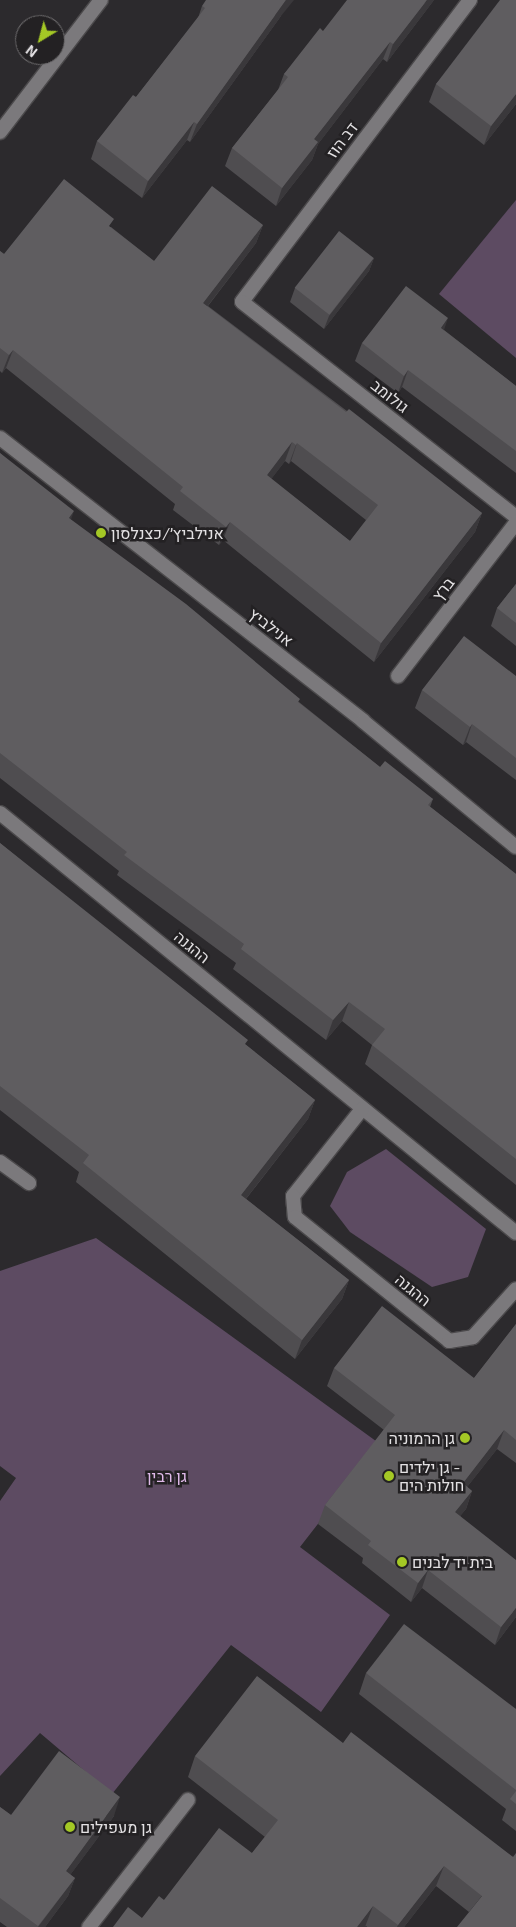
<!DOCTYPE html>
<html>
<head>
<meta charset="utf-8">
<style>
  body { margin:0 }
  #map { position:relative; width:516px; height:1927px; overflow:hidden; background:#2c2a2d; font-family:"Exo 2",Heebo,sans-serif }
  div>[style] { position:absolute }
  .green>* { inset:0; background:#5d4b62 }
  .roads { filter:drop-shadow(1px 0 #4b494b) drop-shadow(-1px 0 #4b494b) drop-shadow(0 1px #4b494b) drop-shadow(0 -1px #4b494b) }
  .minor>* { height:14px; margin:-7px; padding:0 7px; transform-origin:7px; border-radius:7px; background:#7b797c }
  .tertiary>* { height:14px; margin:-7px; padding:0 7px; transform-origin:7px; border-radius:7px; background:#7b797c }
  .wall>* { inset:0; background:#4f4d50 }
  .shaded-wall>* { inset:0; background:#3a383b }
  .building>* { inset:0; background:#5f5d60; transform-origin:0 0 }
  .dots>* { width:14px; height:14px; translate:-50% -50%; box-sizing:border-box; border:2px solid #232123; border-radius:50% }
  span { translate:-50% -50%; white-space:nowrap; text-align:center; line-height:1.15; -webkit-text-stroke:5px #232123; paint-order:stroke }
  .street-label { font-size:16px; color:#e3e1e3 }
  .poi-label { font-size:16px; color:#e3e1e3 }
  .left { translate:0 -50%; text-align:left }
  .right { translate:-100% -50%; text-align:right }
  .park-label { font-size:16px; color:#dfb9e9 }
  .north { position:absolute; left:15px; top:15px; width:50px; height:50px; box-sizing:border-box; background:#232123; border:1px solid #706e70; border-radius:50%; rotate:217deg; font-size:14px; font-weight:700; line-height:20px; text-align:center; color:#e3e1e3 }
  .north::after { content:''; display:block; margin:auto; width:18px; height:22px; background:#a4c825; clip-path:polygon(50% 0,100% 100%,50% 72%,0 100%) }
</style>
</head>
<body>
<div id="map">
  <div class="green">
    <div style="clip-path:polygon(516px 200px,516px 358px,439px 294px)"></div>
    <div style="clip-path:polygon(386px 1149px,486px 1229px,468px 1277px,432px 1287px,350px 1232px,330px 1206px,347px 1172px)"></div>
    <div style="clip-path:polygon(96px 1238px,380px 1444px,300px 1547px,390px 1615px,321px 1712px,231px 1645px,112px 1794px,40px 1733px,0 1776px,0 1501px,16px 1478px,0 1466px,0 1271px)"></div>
  </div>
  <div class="roads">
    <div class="minor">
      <div style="left:470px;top:0;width:378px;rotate:127.1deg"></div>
      <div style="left:242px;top:302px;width:348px;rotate:38.1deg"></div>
      <div style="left:398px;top:676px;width:193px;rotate:-52.4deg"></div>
      <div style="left:0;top:813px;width:665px;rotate:39.14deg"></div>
      <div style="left:362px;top:1109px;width:111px;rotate:128.4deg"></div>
      <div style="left:293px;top:1196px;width:21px;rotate:85deg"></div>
      <div style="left:295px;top:1217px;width:198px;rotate:38.8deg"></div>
      <div style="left:449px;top:1341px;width:24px;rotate:-9deg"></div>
      <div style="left:473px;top:1337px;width:64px;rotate:-48.1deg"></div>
      <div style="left:0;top:1162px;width:36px;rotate:36deg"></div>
      <div style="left:89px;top:1927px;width:161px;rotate:-52.1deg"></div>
    </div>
    <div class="tertiary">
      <div style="left:0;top:132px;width:166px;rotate:-52.6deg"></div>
      <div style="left:0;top:438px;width:460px;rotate:37.9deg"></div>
      <div style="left:363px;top:721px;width:198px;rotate:39.5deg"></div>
    </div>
  </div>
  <div class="wall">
    <div style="clip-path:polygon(434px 0,387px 62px,383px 59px,318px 144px,312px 160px,276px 206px,225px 166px,232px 148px,278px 90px,284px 74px,323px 31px)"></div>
    <div style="clip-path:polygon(516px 0,516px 104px,484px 145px,429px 102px,436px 84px)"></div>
    <div style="clip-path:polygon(202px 6px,281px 16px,190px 142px,187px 140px,142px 198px,91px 159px,97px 141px,136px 97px,198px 18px)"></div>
    <div style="clip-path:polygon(evenodd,263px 225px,256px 243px,208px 306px,482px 513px,475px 532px,374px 662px,223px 540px,219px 545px,173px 510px,175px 504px,6px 368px,2px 373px,0 371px,0 251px,4px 254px,111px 227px,154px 261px,263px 225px,285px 461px,289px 464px,291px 461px,366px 520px,350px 541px,271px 479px,285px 461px)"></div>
    <div style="clip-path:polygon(374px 258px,369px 271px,324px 329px,290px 302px,295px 288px)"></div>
    <div style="clip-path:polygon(444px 330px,516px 386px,516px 473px,402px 387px,398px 393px,355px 361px,362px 343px)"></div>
    <div style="clip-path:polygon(0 453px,71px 520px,299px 702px,380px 767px,433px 799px,430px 807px,516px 874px,516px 1185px,365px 1064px,372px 1045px,342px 1021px,326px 1040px,233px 969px,236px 963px,117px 875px,119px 871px,0 778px)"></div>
    <div style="clip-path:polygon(516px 584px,516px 646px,491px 626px,497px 608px)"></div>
    <div style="clip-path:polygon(516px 676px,516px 780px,466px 742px,463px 745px,415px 708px,422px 690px)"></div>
    <div style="clip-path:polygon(0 843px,246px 1045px,315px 1100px,308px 1119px,246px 1199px,349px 1280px,342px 1299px,295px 1359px,76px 1182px,79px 1172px,0 1110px)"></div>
    <div style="clip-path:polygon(516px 1324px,516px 1463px,497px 1449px,467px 1487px,472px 1491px,466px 1509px,460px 1516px,516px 1617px,495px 1645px,422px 1588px,411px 1602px,362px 1563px,363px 1558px,318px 1524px,325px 1505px,384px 1430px,327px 1386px,334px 1368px,474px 1378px)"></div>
    <div style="clip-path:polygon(366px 1673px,516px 1709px,516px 1831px,502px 1820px,506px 1809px,359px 1694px)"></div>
    <div style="clip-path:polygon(343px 1743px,513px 1857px,469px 1912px,436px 1886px,404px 1927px,367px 1927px,366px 1926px,365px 1927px,113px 1927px,142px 1918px,164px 1900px,252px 1853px,265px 1837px,188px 1777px,195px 1756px)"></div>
    <div style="clip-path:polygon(0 1807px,11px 1815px,114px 1816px,70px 1875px,75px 1878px,68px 1896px,45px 1927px,7px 1927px,0 1922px)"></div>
  </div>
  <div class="shaded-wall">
    <div style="clip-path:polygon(286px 0,294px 0,281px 16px,190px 142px,197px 124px)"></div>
    <div style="clip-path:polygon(427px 0,434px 0,387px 62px,393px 44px)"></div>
    <div style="clip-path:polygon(390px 42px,383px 59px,318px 144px,312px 160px,276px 206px,282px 188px,314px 139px)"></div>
    <div style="clip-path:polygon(516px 94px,516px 104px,484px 145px,491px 126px)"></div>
    <div style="clip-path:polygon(194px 122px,187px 140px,142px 198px,148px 181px)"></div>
    <div style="clip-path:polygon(263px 225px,256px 243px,196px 321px,203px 303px)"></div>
    <div style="clip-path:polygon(374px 258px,369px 271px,324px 329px,329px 316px)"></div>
    <div style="clip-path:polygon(448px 318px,442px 336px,441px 328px)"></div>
    <div style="clip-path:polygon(13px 350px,6px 368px,2px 373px,9px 355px)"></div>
    <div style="clip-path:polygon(408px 370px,402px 387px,398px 393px,404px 376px)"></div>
    <div style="clip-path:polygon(292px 442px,285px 461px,260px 494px,267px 475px)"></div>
    <div style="clip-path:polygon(297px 443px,291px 461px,289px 464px,296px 445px)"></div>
    <div style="clip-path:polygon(74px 511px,67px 531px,69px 518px)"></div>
    <div style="clip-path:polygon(482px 513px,475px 532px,374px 662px,381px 643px)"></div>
    <div style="clip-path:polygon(230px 522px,223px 540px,219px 545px,226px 527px)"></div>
    <div style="clip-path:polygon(472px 724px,466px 742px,463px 745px,470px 727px)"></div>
    <div style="clip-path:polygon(349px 1002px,342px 1021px,326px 1040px,333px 1020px)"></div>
    <div style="clip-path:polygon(315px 1100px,308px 1119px,234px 1214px,241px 1195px)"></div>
    <div style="clip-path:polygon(349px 1280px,342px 1299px,295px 1359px,302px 1340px)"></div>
    <div style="clip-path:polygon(504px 1430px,497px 1449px,456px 1501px,463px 1483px)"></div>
    <div style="clip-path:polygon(472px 1491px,466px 1509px,448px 1530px,455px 1512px)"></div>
    <div style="clip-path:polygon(428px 1570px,422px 1588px,411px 1602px,418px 1583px)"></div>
    <div style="clip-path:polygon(516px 1608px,516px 1617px,495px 1645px,501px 1627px)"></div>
    <div style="clip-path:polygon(120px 1797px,114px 1816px,59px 1890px,66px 1871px)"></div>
    <div style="clip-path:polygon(444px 1866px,436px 1886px,404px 1927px,397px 1927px,398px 1925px)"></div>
    <div style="clip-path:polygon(75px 1878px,68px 1896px,45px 1927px,38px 1927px)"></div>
    <div style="clip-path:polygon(373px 1906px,365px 1927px,357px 1927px)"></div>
  </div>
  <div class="building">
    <div style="clip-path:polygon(206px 0,286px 0,197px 124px,194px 122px,148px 181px,97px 141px,133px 95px,136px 97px,205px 8px,202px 6px)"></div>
    <div style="clip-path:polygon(347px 0,427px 0,393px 44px,390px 42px,314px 139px,318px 142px,282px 188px,232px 148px,288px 77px,284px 74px,320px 28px,323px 31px)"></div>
    <div style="clip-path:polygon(500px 0,516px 0,516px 94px,491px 126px,436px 84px)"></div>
    <div style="clip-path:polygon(evenodd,64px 179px,114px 219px,109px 226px,154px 261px,212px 186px,263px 225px,203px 303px,346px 412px,349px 409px,482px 513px,381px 643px,230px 522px,226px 527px,180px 491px,183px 487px,13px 350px,9px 355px,0 348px,0 251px,4px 254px,64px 179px,292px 442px,296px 445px,297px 443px,378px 505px,350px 541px,267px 475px,292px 442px)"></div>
    <div style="left:339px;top:231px;width:44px;height:72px;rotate:38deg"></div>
    <div style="clip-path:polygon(406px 286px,448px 318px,441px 328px,516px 386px,516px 451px,408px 370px,404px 376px,362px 343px)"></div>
    <div style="clip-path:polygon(0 453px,74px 511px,69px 518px,186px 604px,300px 699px,298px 702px,380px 767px,385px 761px,433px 799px,428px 805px,516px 874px,516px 1159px,372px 1045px,385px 1029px,349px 1002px,333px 1020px,241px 949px,244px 944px,124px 855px,127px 852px,0 753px)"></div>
    <div style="clip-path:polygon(516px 584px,516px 623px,497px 608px)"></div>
    <div style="clip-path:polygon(464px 636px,516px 676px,516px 758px,472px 724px,470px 727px,422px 690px)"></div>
    <div style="clip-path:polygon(0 843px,248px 1040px,245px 1044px,315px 1100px,241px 1195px,349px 1280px,302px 1340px,83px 1163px,89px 1155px,0 1086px)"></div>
    <div style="clip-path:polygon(382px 1306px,474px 1378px,516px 1324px,516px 1440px,504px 1430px,463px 1483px,472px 1491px,455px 1512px,516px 1560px,516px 1608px,501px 1627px,428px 1570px,418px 1583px,368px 1545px,371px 1541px,325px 1505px,395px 1415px,334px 1368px)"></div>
    <div style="clip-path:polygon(404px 1624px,516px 1709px,516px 1790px,366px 1673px)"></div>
    <div style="clip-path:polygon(257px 1676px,343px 1743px,351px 1732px,513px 1857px,516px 1853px,516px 1927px,457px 1927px,482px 1896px,444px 1866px,398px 1925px,373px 1906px,357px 1927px,113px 1927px,128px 1907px,142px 1918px,159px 1896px,164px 1900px,219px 1828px,252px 1853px,278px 1820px,195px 1756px)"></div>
    <div style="clip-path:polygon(59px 1751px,120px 1797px,66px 1871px,75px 1878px,38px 1926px,0 1898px,0 1807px,11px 1815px)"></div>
    <div style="clip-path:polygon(516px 1791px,516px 1804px,510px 1799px)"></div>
  </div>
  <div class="dots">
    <div style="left:101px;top:533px;background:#a4c825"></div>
    <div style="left:465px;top:1438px;background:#a4c825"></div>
    <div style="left:389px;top:1476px;background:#a4c825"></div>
    <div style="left:402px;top:1562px;background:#a4c825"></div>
    <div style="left:70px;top:1827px;background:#a4c825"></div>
  </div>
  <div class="street-label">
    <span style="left:342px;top:140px;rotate:-53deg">דב הוז</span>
    <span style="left:390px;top:396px;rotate:38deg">גולומב</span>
    <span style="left:443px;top:589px;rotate:-52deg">ברץ</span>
    <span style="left:271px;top:627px;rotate:38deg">אנילביץ</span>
    <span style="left:192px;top:947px;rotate:39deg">ההגנה</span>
    <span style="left:413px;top:1290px;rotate:39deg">ההגנה</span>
  </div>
  <div class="poi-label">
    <span class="left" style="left:111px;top:533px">אנילביץ׳/כצנלסון</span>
    <span class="right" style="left:455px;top:1438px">גן הרמוניה</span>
    <span class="left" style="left:399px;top:1476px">גן ילדים -<br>חולות הים</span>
    <span class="left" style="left:412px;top:1562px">בית יד לבנים</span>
    <span class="left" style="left:80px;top:1827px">גן מעפילים</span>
  </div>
  <div class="park-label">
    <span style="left:167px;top:1476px">גן רבין</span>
  </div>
  <div class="north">N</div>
</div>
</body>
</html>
